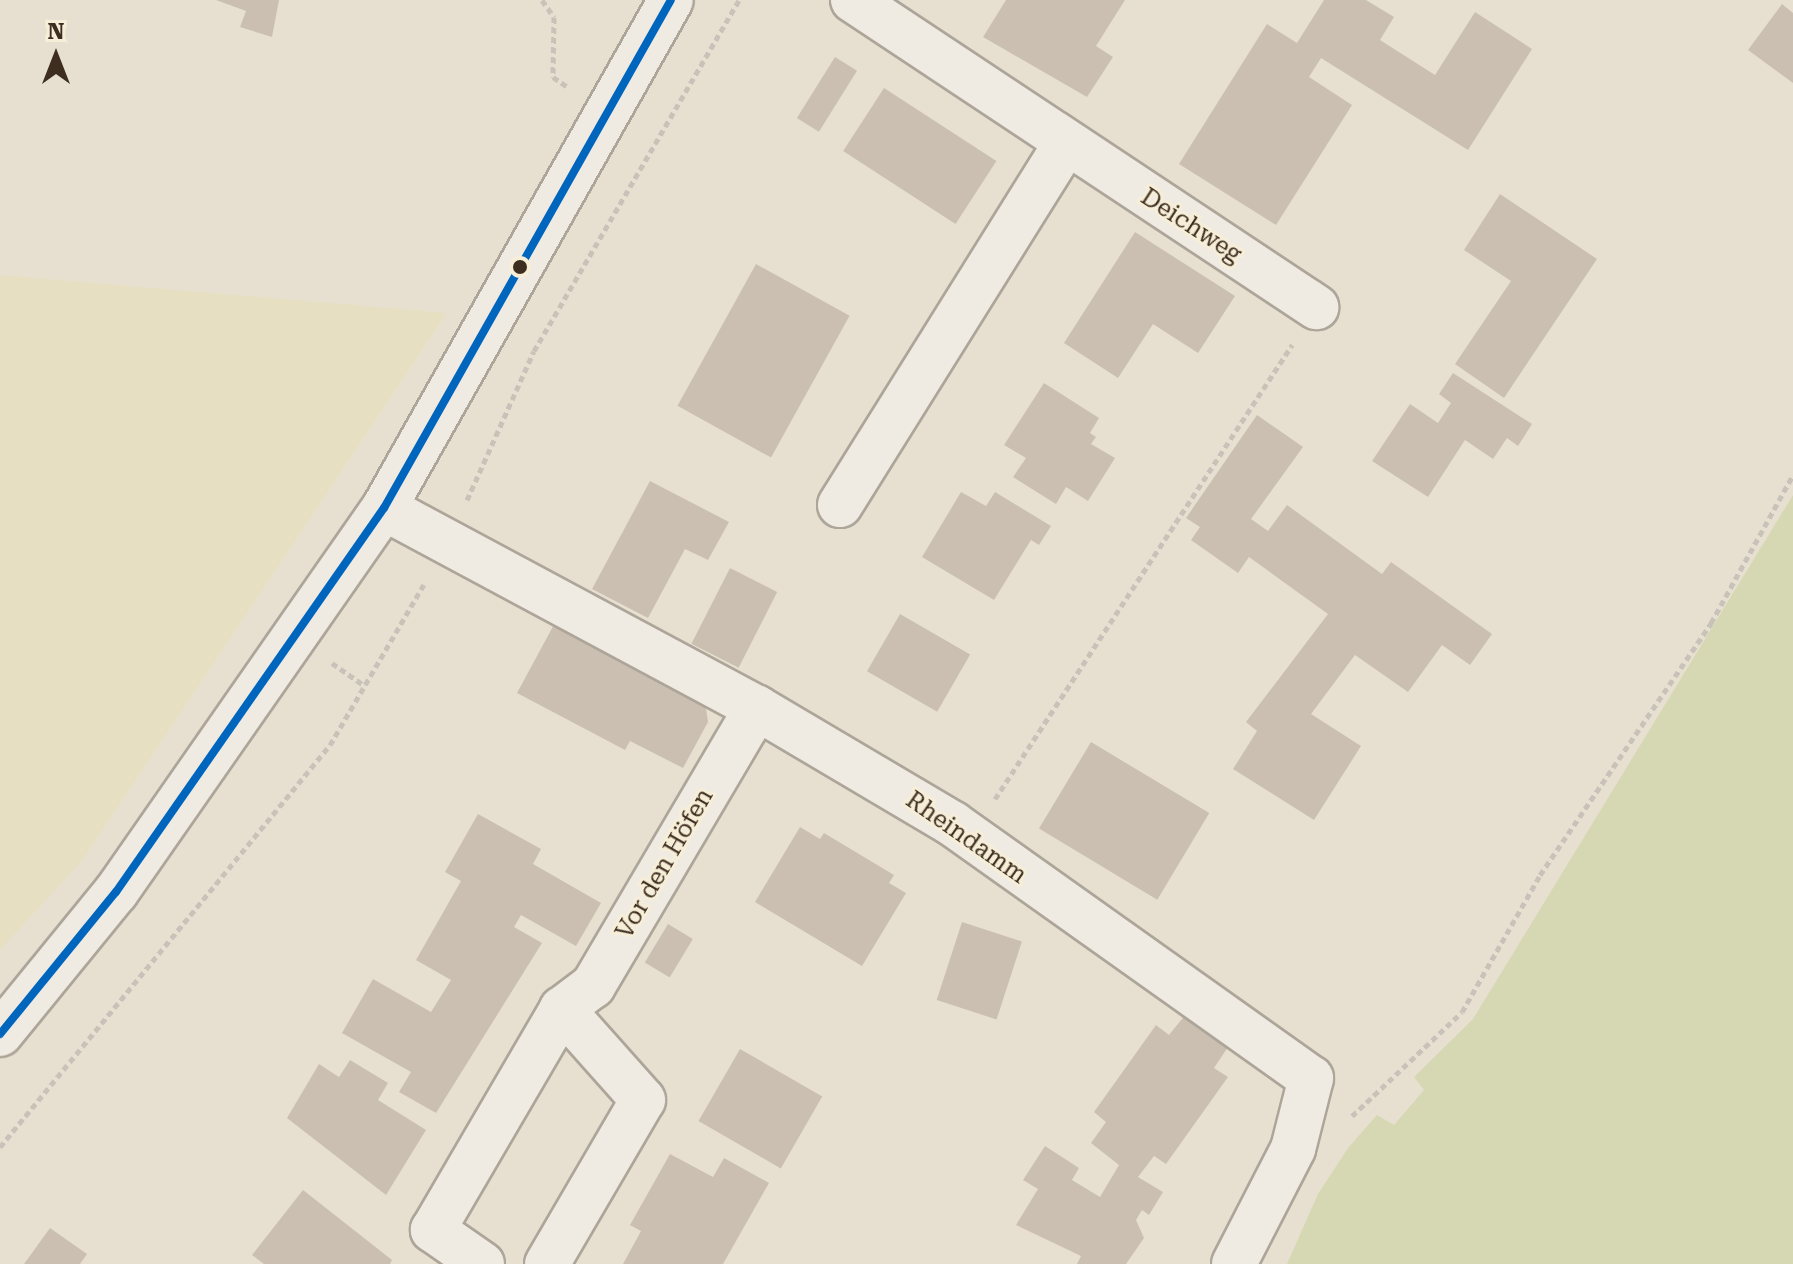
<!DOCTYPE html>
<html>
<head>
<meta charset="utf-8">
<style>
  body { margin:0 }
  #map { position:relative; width:1793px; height:1264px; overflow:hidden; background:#e7e0d1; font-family:"Roboto Serif",serif }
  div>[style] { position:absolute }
  .farmland>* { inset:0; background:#e6dfc2 }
  .green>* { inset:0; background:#d6d7b3 }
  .building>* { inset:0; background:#cbbfb2; transform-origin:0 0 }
  .path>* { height:5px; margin-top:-2.5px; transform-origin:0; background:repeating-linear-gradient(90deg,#c8c2b9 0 6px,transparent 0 10px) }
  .roads { filter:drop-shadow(2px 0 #ada599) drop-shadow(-2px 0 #ada599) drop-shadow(0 2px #ada599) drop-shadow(0 -2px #ada599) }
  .minor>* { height:44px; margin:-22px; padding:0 22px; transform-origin:22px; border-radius:22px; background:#efebe3 }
  .bus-1>* { height:8px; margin:-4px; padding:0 4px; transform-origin:4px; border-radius:4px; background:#0065bd }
  .dots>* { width:22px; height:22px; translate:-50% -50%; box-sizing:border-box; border:4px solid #f7eed8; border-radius:50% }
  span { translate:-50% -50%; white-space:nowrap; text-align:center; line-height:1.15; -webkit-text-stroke:6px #f7eed8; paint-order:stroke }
  .street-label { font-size:24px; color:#3d2e20 }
  .north { position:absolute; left:16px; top:16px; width:80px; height:80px; -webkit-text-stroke:6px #f7eed8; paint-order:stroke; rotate:0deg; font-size:22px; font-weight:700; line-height:32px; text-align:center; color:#3d2e20 }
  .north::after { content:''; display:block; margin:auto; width:28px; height:36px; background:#3d2e20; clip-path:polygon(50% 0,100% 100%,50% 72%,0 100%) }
</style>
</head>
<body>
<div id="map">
  <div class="farmland">
    <div style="clip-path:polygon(0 275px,447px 313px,82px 861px,0 950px)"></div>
  </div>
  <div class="green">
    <div style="clip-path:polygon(1793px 495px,1793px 1264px,1287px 1264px,1318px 1194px,1348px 1148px,1377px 1115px,1394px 1125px,1424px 1090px,1414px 1077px,1473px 1019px)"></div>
  </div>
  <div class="building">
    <div style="clip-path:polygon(216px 0,279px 0,272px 37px,240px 27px,246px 11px)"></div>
    <div style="clip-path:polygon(1006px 0,1125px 0,1096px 46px,1113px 57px,1087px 97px,983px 37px)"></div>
    <div style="clip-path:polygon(1324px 0,1366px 0,1394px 17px,1380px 40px,1435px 75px,1475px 12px,1532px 49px,1468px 150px,1321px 58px,1309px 77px,1352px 105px,1276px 225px,1179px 164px,1267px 24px,1297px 43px)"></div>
    <div style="clip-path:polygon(1782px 4px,1793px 13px,1793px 83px,1748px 50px)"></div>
    <div style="left:835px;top:57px;width:26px;height:72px;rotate:32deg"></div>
    <div style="left:884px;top:88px;width:134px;height:75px;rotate:33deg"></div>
    <div style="clip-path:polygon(1500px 194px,1597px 259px,1504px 398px,1455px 364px,1511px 281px,1464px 250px)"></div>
    <div style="clip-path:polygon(1135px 232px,1235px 296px,1198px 353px,1153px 324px,1118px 378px,1064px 343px)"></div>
    <div style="left:756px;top:264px;width:107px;height:162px;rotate:29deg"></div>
    <div style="clip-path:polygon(1453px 373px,1532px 424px,1518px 446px,1507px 438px,1493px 459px,1465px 440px,1428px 497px,1372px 461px,1410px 404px,1438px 423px,1451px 403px,1439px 394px)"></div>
    <div style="clip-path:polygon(1044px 383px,1099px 418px,1090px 433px,1096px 437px,1091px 444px,1115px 458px,1088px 501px,1066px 487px,1056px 504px,1013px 477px,1026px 458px,1004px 445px)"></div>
    <div style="clip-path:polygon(1257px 415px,1303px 447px,1251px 519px,1268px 531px,1287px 505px,1382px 574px,1391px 562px,1492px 634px,1470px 665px,1442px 645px,1408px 692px,1355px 655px,1311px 714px,1361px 746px,1314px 820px,1233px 769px,1257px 731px,1246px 722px,1328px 614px,1249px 557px,1238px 573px,1191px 540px,1200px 527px,1186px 518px)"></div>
    <div style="clip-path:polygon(650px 481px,729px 522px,708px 560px,685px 549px,648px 618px,592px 589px)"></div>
    <div style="clip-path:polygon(961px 492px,986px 506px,995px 492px,1051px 526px,1039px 545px,1031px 540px,994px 600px,922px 557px)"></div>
    <div style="left:730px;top:568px;width:53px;height:85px;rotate:27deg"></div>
    <div style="left:900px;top:614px;width:81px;height:66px;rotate:30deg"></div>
    <div style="clip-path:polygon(557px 619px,705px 702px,708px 722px,683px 768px,630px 741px,625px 750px,517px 693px)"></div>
    <div style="left:1091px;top:742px;width:138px;height:101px;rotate:31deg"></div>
    <div style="clip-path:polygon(478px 814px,541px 849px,533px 864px,601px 903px,576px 946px,521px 915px,514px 927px,542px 943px,436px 1113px,399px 1092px,411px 1072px,342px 1033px,373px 979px,431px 1012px,451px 980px,416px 960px,461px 881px,445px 872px)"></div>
    <div style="clip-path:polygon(800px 827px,820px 839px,824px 833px,894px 875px,889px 883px,906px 893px,862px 966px,755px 902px)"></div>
    <div style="left:962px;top:922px;width:63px;height:82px;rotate:18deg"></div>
    <div style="left:668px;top:924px;width:29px;height:45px;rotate:31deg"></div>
    <div style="clip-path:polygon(1186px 1014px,1230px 1044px,1214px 1068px,1228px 1077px,1166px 1164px,1154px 1156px,1138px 1177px,1163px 1192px,1149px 1215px,1142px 1210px,1136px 1220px,1144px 1238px,1126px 1264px,1077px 1264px,1081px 1256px,1016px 1225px,1038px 1189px,1023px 1180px,1045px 1146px,1079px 1168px,1072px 1180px,1100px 1197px,1119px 1165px,1091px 1143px,1106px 1122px,1094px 1112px,1156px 1025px,1169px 1035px)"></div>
    <div style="left:740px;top:1049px;width:95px;height:83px;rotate:30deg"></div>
    <div style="clip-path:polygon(350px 1060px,388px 1083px,378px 1100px,426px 1130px,386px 1195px,287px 1118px,319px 1064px,339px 1077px)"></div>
    <div style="clip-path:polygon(670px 1154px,713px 1177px,724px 1158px,769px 1183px,723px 1264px,623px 1264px,641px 1231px,630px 1225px)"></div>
    <div style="clip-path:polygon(303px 1190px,392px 1260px,390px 1264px,264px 1264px,252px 1255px)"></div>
    <div style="clip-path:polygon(50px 1228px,87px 1254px,80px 1264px,24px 1264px)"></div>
  </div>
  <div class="path">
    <div style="left:542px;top:0;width:21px;rotate:55deg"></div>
    <div style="left:554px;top:17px;width:60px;rotate:91deg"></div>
    <div style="left:553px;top:77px;width:18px;rotate:34deg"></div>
    <div style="left:467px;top:500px;width:163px;rotate:-65.8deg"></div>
    <div style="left:534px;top:351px;width:406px;rotate:-59.7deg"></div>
    <div style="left:332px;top:663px;width:40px;rotate:34.9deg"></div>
    <div style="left:995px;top:799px;width:543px;rotate:-56.81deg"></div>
    <div style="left:1352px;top:1116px;width:151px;rotate:-43.4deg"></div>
    <div style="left:1462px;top:1012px;width:158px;rotate:-60.3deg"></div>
    <div style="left:1540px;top:875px;width:305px;rotate:-55.8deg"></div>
    <div style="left:1711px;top:623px;width:169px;rotate:-61deg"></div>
    <div style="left:0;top:1147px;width:520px;rotate:-50.62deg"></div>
    <div style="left:330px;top:745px;width:186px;rotate:-59.7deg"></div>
  </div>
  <div class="roads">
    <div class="minor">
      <div style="left:853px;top:0;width:556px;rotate:33.55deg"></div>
      <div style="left:840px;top:505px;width:426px;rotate:-58deg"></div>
      <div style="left:384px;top:508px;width:423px;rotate:28.2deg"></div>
      <div style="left:757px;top:708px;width:228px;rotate:30.6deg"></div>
      <div style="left:953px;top:824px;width:439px;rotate:35.4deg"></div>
      <div style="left:1311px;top:1078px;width:73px;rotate:104.2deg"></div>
      <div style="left:1293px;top:1149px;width:129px;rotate:117.2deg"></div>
      <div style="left:0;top:1034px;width:183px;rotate:-50.8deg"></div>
      <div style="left:116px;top:892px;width:468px;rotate:-55.1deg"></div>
      <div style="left:384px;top:508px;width:583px;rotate:-60.54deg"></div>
      <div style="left:482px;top:1264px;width:60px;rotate:-145.2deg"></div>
      <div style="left:433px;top:1230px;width:256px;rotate:-59.7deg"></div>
      <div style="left:562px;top:1009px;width:39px;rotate:-37deg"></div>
      <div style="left:593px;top:986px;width:323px;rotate:-59.5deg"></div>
      <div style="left:547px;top:1264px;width:190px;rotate:-59.7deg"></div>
      <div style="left:643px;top:1100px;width:122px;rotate:-131.7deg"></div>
    </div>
  </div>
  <div class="bus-1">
    <div style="left:0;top:1034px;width:183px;rotate:-50.8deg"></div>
    <div style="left:116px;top:892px;width:468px;rotate:-55.1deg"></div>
    <div style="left:384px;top:508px;width:583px;rotate:-60.54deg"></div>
  </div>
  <div class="dots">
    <div style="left:520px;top:267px;background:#3d2e20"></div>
  </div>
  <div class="street-label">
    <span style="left:1191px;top:226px;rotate:33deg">Deichweg</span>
    <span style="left:966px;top:838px;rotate:35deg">Rheindamm</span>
    <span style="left:665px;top:864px;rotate:-60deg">Vor den Höfen</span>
  </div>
  <div class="north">N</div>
</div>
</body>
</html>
